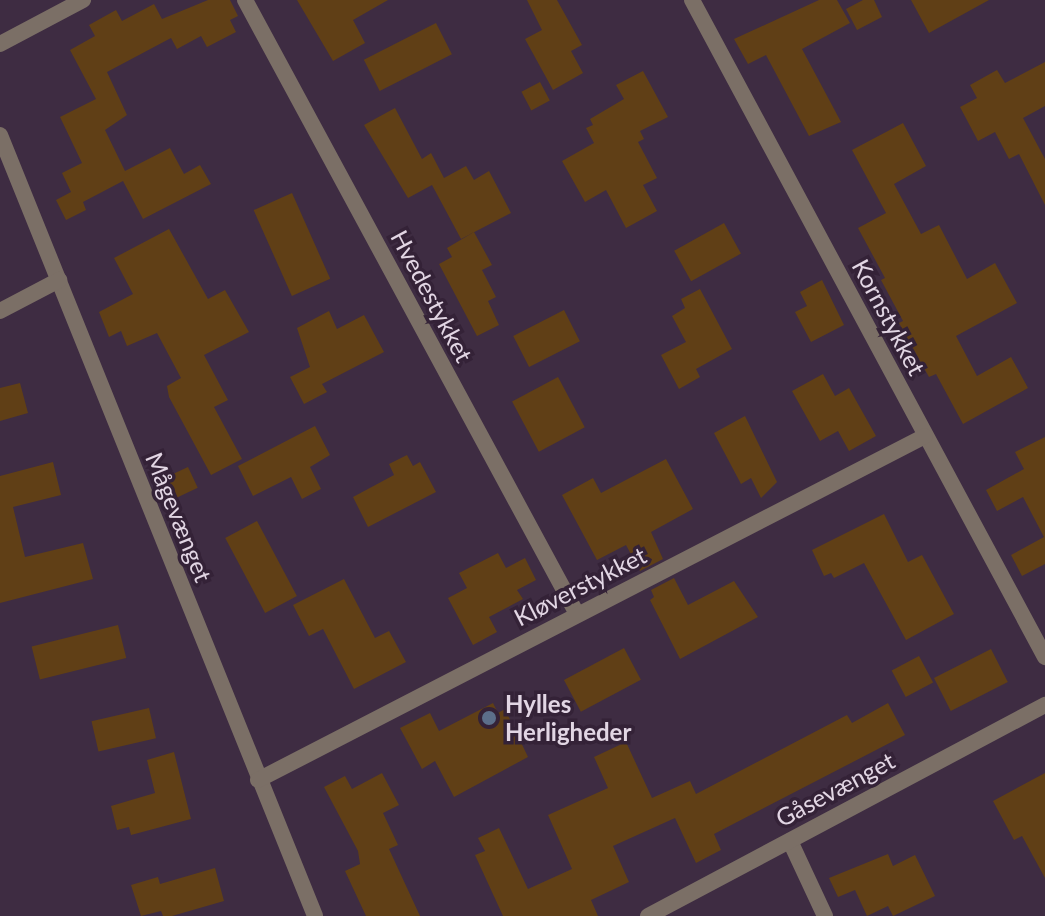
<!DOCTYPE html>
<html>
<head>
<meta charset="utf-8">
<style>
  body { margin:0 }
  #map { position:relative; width:1045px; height:916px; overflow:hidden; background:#3e2c42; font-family:Lato,sans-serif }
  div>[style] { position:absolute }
  .building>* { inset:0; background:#603f16; transform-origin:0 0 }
  .street>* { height:16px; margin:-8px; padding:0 8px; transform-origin:8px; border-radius:8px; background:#7b6f66 }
  .dots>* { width:22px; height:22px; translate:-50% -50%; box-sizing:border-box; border:4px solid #342237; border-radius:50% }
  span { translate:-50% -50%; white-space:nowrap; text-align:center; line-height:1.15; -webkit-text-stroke:7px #342237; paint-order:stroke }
  .street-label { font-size:24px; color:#e2d6e4 }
  .poi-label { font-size:24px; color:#e2d6e4; font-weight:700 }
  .left { translate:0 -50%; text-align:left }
</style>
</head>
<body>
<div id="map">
  <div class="building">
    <div style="clip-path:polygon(208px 0,230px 0,238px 16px,230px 20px,236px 32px,207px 47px,201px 36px,177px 49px,171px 38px,107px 72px,127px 115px,105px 130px,125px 171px,170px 148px,184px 174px,200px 165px,211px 184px,143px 219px,123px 181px,83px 202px,86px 210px,66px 220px,56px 200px,71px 192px,62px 173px,82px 163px,60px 117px,96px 99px,70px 50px,95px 36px,89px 25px,116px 10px,122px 21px,154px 4px,162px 19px)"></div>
    <div style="clip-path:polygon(297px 0,388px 0,353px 20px,365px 43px,333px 61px)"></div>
    <div style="clip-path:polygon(527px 0,557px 0,582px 45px,571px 51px,583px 73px,553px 90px,525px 39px,542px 30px)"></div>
    <div style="clip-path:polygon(819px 0,837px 0,850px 23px,802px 49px,841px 122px,809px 136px,766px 55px,748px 64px,734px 39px)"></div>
    <div style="clip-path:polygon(863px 0,874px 0,882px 17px,857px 30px,846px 9px)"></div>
    <div style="clip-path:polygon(911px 0,989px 0,929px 33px)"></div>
    <div style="left:436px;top:23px;width:35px;height:81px;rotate:63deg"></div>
    <div style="clip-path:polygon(1045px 62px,1045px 106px,1023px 118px,1045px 159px,1045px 205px,1019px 154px,1009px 159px,995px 132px,978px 141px,960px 107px,977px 98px,970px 85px,997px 70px,1005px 83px)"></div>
    <div style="clip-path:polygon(643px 71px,668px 117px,640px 131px,644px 139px,638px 142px,657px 178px,643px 185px,657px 211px,626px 228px,606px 190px,585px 202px,562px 161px,594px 143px,586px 128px,593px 125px,590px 119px,624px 99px,616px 85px)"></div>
    <div style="left:540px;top:82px;width:21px;height:21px;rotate:62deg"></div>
    <div style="clip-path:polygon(395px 108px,422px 159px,431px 153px,444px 178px,466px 166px,474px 180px,489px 171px,511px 213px,461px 239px,432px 185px,408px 198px,364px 125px)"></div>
    <div style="clip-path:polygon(903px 123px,926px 166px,894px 184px,921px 234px,939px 225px,967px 279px,995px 263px,1017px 303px,956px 336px,977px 376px,1011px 357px,1028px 388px,963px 424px,936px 374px,929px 377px,899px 323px,903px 321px,881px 280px,885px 278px,858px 228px,886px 213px,852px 150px)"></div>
    <div style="left:292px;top:193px;width:94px;height:42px;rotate:66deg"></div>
    <div style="left:724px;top:223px;width:35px;height:57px;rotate:61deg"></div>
    <div style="clip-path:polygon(169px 229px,208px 299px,225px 290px,249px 332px,204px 355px,228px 400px,214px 407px,242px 459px,211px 475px,169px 397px,167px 386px,181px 378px,157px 333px,127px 346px,121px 331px,109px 337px,99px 312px,133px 294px,114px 258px)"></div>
    <div style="clip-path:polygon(474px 232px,492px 265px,482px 270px,496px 297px,488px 301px,499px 325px,477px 336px,439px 264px,452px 257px,447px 248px)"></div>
    <div style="clip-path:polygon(822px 280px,844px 325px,811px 342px,795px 312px,807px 306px,800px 292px)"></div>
    <div style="clip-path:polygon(700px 289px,732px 349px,696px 369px,700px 377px,679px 389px,661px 355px,686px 342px,672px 316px,685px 308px,681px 299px)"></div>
    <div style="left:564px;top:310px;width:35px;height:57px;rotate:63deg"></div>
    <div style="clip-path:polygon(329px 311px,337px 329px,364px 315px,384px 352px,322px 384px,327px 392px,304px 404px,290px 377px,310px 367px,297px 328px)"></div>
    <div style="clip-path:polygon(823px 374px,835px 396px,849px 388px,876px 436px,849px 451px,838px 431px,820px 441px,792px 391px)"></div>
    <div style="left:558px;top:377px;width:57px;height:52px;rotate:62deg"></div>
    <div style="clip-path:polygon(20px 383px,28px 413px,0 421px,0 388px)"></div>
    <div style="clip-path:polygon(745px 416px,777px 482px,761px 498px,751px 478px,741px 484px,714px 433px)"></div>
    <div style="clip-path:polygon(315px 426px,330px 455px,310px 467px,321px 489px,302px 499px,291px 477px,253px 496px,238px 466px)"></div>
    <div style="clip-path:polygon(1045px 437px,1045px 564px,1022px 576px,1011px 555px,1044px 537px,1023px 497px,997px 511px,986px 490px,1024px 469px,1015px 452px)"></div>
    <div style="clip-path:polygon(407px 455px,413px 466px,420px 462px,436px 492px,368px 527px,353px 497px,394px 475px,389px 464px)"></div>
    <div style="clip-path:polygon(666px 459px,693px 509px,651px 532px,663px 559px,640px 571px,626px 545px,597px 560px,562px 495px,593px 478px,601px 493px)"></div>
    <div style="clip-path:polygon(53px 462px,61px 495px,13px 507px,25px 557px,83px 543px,93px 579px,0 603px,0 476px)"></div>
    <div style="left:188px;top:467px;width:23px;height:25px;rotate:65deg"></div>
    <div style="clip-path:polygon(884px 514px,908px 562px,922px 555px,954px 614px,906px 640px,864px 563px,834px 578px,831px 573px,824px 576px,812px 550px)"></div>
    <div style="left:257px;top:521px;width:85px;height:36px;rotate:62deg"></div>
    <div style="clip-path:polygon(498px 553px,506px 568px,525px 558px,536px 580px,517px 590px,523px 599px,489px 617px,497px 632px,473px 645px,448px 598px,467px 588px,459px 573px)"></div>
    <div style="clip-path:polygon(674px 578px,688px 605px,734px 581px,758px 617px,680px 659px,650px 600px,654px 597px,651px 590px)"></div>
    <div style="clip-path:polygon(344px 579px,375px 638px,389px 631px,406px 662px,354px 689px,323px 629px,309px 636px,293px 605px)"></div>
    <div style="left:118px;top:625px;width:34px;height:89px;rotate:76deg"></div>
    <div style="left:624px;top:648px;width:36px;height:68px;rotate:62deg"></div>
    <div style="left:991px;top:649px;width:37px;height:64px;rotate:63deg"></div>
    <div style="left:919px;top:656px;width:30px;height:31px;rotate:62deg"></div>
    <div style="clip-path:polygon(493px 703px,498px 713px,505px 709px,528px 757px,454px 797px,435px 761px,422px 769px,400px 728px,430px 713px,439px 731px)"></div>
    <div style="clip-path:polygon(888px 703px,905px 735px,714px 834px,721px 850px,696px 863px,675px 818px,613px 846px,629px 882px,591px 900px,598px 916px,503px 916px,475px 855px,485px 851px,478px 838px,499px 828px,528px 889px,572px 869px,548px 815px,608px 788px,594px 757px,626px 742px,652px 798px,690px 781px,696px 794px,847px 715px,852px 723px)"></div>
    <div style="left:149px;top:708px;width:31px;height:59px;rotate:77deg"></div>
    <div style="clip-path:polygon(174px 752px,191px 819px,131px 835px,129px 827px,117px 830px,111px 806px,155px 793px,147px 760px)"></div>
    <div style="clip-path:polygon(382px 773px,399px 805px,383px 813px,398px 845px,389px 849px,420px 916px,366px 916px,345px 871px,360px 864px,358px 851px,324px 787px,345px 776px,352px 789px)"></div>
    <div style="clip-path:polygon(1045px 773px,1045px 878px,1022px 836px,1014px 840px,993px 801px)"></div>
    <div style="clip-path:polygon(888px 854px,893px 866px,915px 855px,935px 896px,893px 916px,888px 906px,867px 916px,855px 890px,838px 897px,829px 878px)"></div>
    <div style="clip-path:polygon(215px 868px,224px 901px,172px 916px,163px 916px,161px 911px,141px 916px,131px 885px,158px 877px,160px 884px)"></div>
  </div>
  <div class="street">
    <div style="left:245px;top:0;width:698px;rotate:61.6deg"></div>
    <div style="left:692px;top:0;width:746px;rotate:61.75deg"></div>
    <div style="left:0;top:44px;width:94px;rotate:-27.9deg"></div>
    <div style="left:0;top:135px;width:842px;rotate:68.03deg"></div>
    <div style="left:0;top:311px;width:67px;rotate:-27.7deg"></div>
    <div style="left:258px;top:780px;width:750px;rotate:-27.28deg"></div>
    <div style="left:790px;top:841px;width:83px;rotate:65deg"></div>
    <div style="left:648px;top:916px;width:450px;rotate:-28deg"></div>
  </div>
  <div class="dots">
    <div style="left:489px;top:718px;background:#5c6f8a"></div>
  </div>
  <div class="street-label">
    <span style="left:432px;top:296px;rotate:62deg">Hvedestykket</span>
    <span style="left:889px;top:317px;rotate:62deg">Kornstykket</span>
    <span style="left:179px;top:517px;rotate:68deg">Mågevænget</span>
    <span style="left:580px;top:586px;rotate:-27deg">Kløverstykket</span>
    <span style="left:835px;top:789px;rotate:-28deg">Gåsevænget</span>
  </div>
  <div class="poi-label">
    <span class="left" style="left:505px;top:718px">Hylles<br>Herligheder</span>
  </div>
</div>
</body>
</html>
